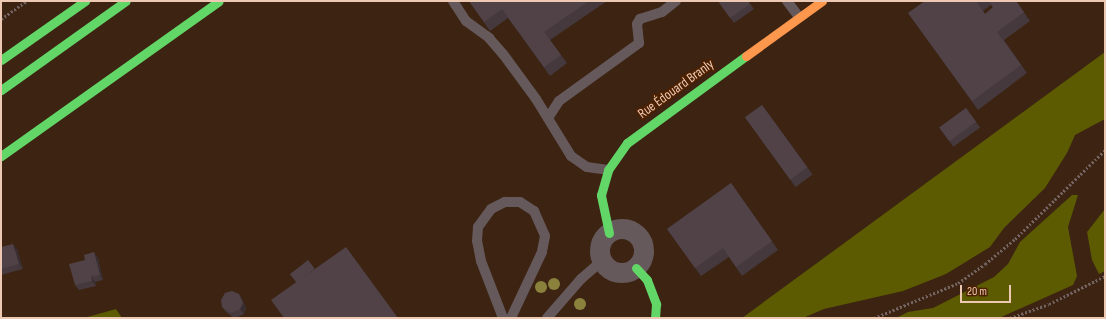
<!DOCTYPE html>
<html>
<head>
<meta charset="utf-8">
<style>
  body { margin:0 }
  #map { position:relative; width:1106px; height:319px; overflow:hidden; background:#3c2312; font-family:"Sofia Sans Condensed",sans-serif }
  div>[style] { position:absolute }
  .forest>* { inset:0; background:#5c5b02 }
  .path>* { height:2.5px; margin-top:-1.25px; transform-origin:0; background:repeating-linear-gradient(90deg,#736461 0 2px,transparent 0 4px) }
  .lane>* { height:10px; margin:-5px; padding:0 5px; transform-origin:5px; border-radius:5px; background:#66595b }
  .street>* { height:20px; margin:-10px; padding:0 10px; transform-origin:10px; border-radius:10px; background:#66595b }
  .street>.ring { margin:-10px; padding:0; box-sizing:content-box; background:none; border:20px solid #66595b; border-radius:50% }
  .fast>* { height:9px; margin:-4.5px; padding:0 4.5px; transform-origin:4.5px; border-radius:4.5px; background:#63d668 }
  .slow>* { height:9px; margin:-4.5px; padding:0 4.5px; transform-origin:4.5px; border-radius:4.5px; background:#ff974d }
  .trees>* { width:12px; height:12px; margin:-6px; border-radius:50%; background:#8a823c }
  .wall>* { inset:0; background:#45393d; transform-origin:0 0 }
  .shaded-wall>* { inset:0; background:#382e32 }
  .building>* { inset:0; background:#504247; transform-origin:0 0 }
  span { translate:-50% -50%; white-space:nowrap; text-align:center; line-height:1.15; -webkit-text-stroke:4px #4d2000; paint-order:stroke }
  .street-label { font-size:14px; color:#edc9b4 }
  .frame { position:absolute; inset:0; border:2px solid #edc9b4; pointer-events:none }
  .scale { position:absolute; left:960px; top:285px; width:51px; height:18px; box-sizing:border-box; border:2px solid #edc9b4; border-top:0; padding-left:5px; font-size:12px; line-height:14px; white-space:nowrap; color:#edc9b4; -webkit-text-stroke:3px #4d2000; paint-order:stroke }
</style>
</head>
<body>
<div id="map">
  <div class="forest">
    <div style="clip-path:polygon(1105px 52px,1105px 119px,1075px 135px,1067px 153px,1045px 188px,1004px 228px,990px 247px,946px 274px,903px 291px,824px 309px,803px 318px,742px 318px)"></div>
    <div style="clip-path:polygon(1072px 195px,1078px 195px,1068px 227px,1077px 276px,1073px 285px,999px 318px,896px 318px,908px 312px,933px 308px,994px 277px,1008px 264px,1020px 242px)"></div>
    <div style="clip-path:polygon(1105px 209px,1105px 271px,1099px 274px,1092px 260px,1087px 232px)"></div>
    <div style="clip-path:polygon(116px 309px,122px 318px,84px 318px)"></div>
  </div>
  <div class="path">
    <div style="left:1px;top:19px;width:32px;rotate:-35deg"></div>
    <div style="left:54px;top:318px;width:1px"></div>
    <div style="left:874px;top:318px;width:91px;rotate:-22.6deg"></div>
    <div style="left:958px;top:283px;width:33px;rotate:-35deg"></div>
    <div style="left:985px;top:264px;width:39px;rotate:-40deg"></div>
    <div style="left:1015px;top:239px;width:127px;rotate:-44.7deg"></div>
    <div style="left:1010px;top:318px;width:41px;rotate:-19.7deg"></div>
    <div style="left:1049px;top:304px;width:63px;rotate:-26.6deg"></div>
  </div>
  <div class="lane">
    <div style="left:453px;top:1px;width:24px;rotate:57deg"></div>
    <div style="left:466px;top:21px;width:29px;rotate:36deg"></div>
    <div style="left:489px;top:38px;width:21px;rotate:49deg"></div>
    <div style="left:503px;top:54px;width:56px;rotate:53.7deg"></div>
    <div style="left:536px;top:99px;width:67px;rotate:58.4deg"></div>
    <div style="left:571px;top:156px;width:19px;rotate:35deg"></div>
    <div style="left:587px;top:167px;width:21px;rotate:8deg"></div>
    <div style="left:787px;top:1px;width:20px;rotate:53deg"></div>
    <div style="left:548px;top:118px;width:20px;rotate:-57deg"></div>
    <div style="left:559px;top:101px;width:99px;rotate:-35.9deg"></div>
    <div style="left:639px;top:43px;width:19px;rotate:-96deg"></div>
    <div style="left:637px;top:24px;width:6px;rotate:-59deg"></div>
    <div style="left:640px;top:19px;width:23px;rotate:-18deg"></div>
    <div style="left:662px;top:12px;width:18px;rotate:-38deg"></div>
    <div style="left:503px;top:318px;width:61px;rotate:-111.1deg"></div>
    <div style="left:481px;top:261px;width:20px;rotate:-101deg"></div>
    <div style="left:477px;top:241px;width:14px;rotate:-86deg"></div>
    <div style="left:478px;top:227px;width:22px;rotate:-54deg"></div>
    <div style="left:491px;top:209px;width:16px;rotate:-27deg"></div>
    <div style="left:505px;top:202px;width:15px"></div>
    <div style="left:520px;top:202px;width:17px;rotate:33deg"></div>
    <div style="left:534px;top:211px;width:27px;rotate:66deg"></div>
    <div style="left:545px;top:236px;width:16px;rotate:101deg"></div>
    <div style="left:542px;top:252px;width:73px;rotate:115.2deg"></div>
    <div style="left:547px;top:318px;width:52px;rotate:-48.9deg"></div>
    <div style="left:581px;top:279px;width:28px;rotate:-41deg"></div>
  </div>
  <div class="street">
    <div class="ring" style="left:600px;top:229px;width:24px;height:24px"></div>
  </div>
  <div class="fast">
    <div style="left:1px;top:60px;width:103px;rotate:-35.1deg"></div>
    <div style="left:1px;top:90px;width:153px;rotate:-35.5deg"></div>
    <div style="left:1px;top:156px;width:267px;rotate:-35.4deg"></div>
    <div style="left:609px;top:233px;width:39px;rotate:-102deg"></div>
    <div style="left:601px;top:195px;width:26px;rotate:-74deg"></div>
    <div style="left:608px;top:170px;width:33px;rotate:-55deg"></div>
    <div style="left:627px;top:143px;width:147px;rotate:-36.2deg"></div>
    <div style="left:636px;top:268px;width:16px;rotate:47deg"></div>
    <div style="left:647px;top:280px;width:26px;rotate:69deg"></div>
    <div style="left:656px;top:304px;width:14px;rotate:94deg"></div>
  </div>
  <div class="slow">
    <div style="left:746px;top:56px;width:94px;rotate:-35.9deg"></div>
  </div>
  <div class="trees">
    <div style="left:554px;top:284px"></div>
    <div style="left:541px;top:287px"></div>
    <div style="left:580px;top:304px"></div>
  </div>
  <div class="wall">
    <div style="clip-path:polygon(469px 1px,607px 1px,550px 40px,567px 63px,550px 76px,508px 18px,490px 31px)"></div>
    <div style="clip-path:polygon(718px 1px,748px 1px,754px 9px,734px 23px)"></div>
    <div style="clip-path:polygon(evenodd,925px 1px,1016px 1px,1030px 21px,1004px 40px,1027px 73px,978px 110px,908px 13px,925px 1px,991px 5px,993px 8px,985px 14px,983px 11px,991px 5px)"></div>
    <div style="left:762px;top:105px;width:86px;height:21px;rotate:54deg"></div>
    <div style="left:966px;top:108px;width:24px;height:33px;rotate:54deg"></div>
    <div style="clip-path:polygon(731px 183px,778px 250px,742px 276px,729px 257px,701px 276px,667px 229px)"></div>
    <div style="clip-path:polygon(1px 247px,17px 249px,23px 269px,1px 275px)"></div>
    <div style="clip-path:polygon(94px 252px,98px 258px,103px 280px,95px 282px,96px 286px,79px 290px,75px 285px)"></div>
    <div style="clip-path:polygon(242px 299px,246px 308px,244px 314px,235px 318px,234px 318px,226px 312px,222px 307px)"></div>
  </div>
  <div class="shaded-wall">
    <div style="clip-path:polygon(13px 244px,17px 249px,23px 269px,19px 264px)"></div>
    <div style="clip-path:polygon(94px 252px,98px 258px,103px 280px,100px 275px)"></div>
    <div style="clip-path:polygon(91px 276px,95px 282px,96px 286px,92px 281px)"></div>
    <div style="clip-path:polygon(239px 294px,242px 299px,246px 308px,244px 314px,240px 309px)"></div>
  </div>
  <div class="building">
    <div style="clip-path:polygon(469px 1px,589px 1px,544px 32px,561px 55px,544px 67px,502px 9px,484px 22px)"></div>
    <div style="clip-path:polygon(718px 1px,748px 1px,750px 4px,730px 18px)"></div>
    <div style="clip-path:polygon(925px 1px,979px 1px,977px 2px,985px 14px,993px 7px,989px 1px,1016px 1px,1024px 12px,997px 32px,1021px 65px,972px 101px,908px 13px)"></div>
    <div style="left:762px;top:105px;width:77px;height:21px;rotate:54deg"></div>
    <div style="left:966px;top:108px;width:17px;height:33px;rotate:54deg"></div>
    <div style="clip-path:polygon(731px 183px,772px 241px,736px 267px,723px 248px,695px 268px,667px 229px)"></div>
    <div style="clip-path:polygon(13px 244px,19px 264px,1px 269px,1px 247px)"></div>
    <div style="clip-path:polygon(346px 247px,398px 318px,284px 318px,271px 300px)"></div>
    <div style="clip-path:polygon(94px 252px,100px 275px,91px 276px,92px 281px,75px 285px,69px 264px,85px 260px,84px 255px)"></div>
    <div style="left:308px;top:260px;width:11px;height:23px;rotate:52deg"></div>
    <div style="clip-path:polygon(232px 291px,239px 294px,243px 303px,240px 309px,231px 313px,222px 307px,221px 300px,225px 293px)"></div>
  </div>
  <div class="street-label">
    <span style="left:676px;top:89px;rotate:-36deg">Rue Édouard Branly</span>
  </div>
  <div class="frame"></div>
  <div class="scale">20 m</div>
</div>
</body>
</html>
